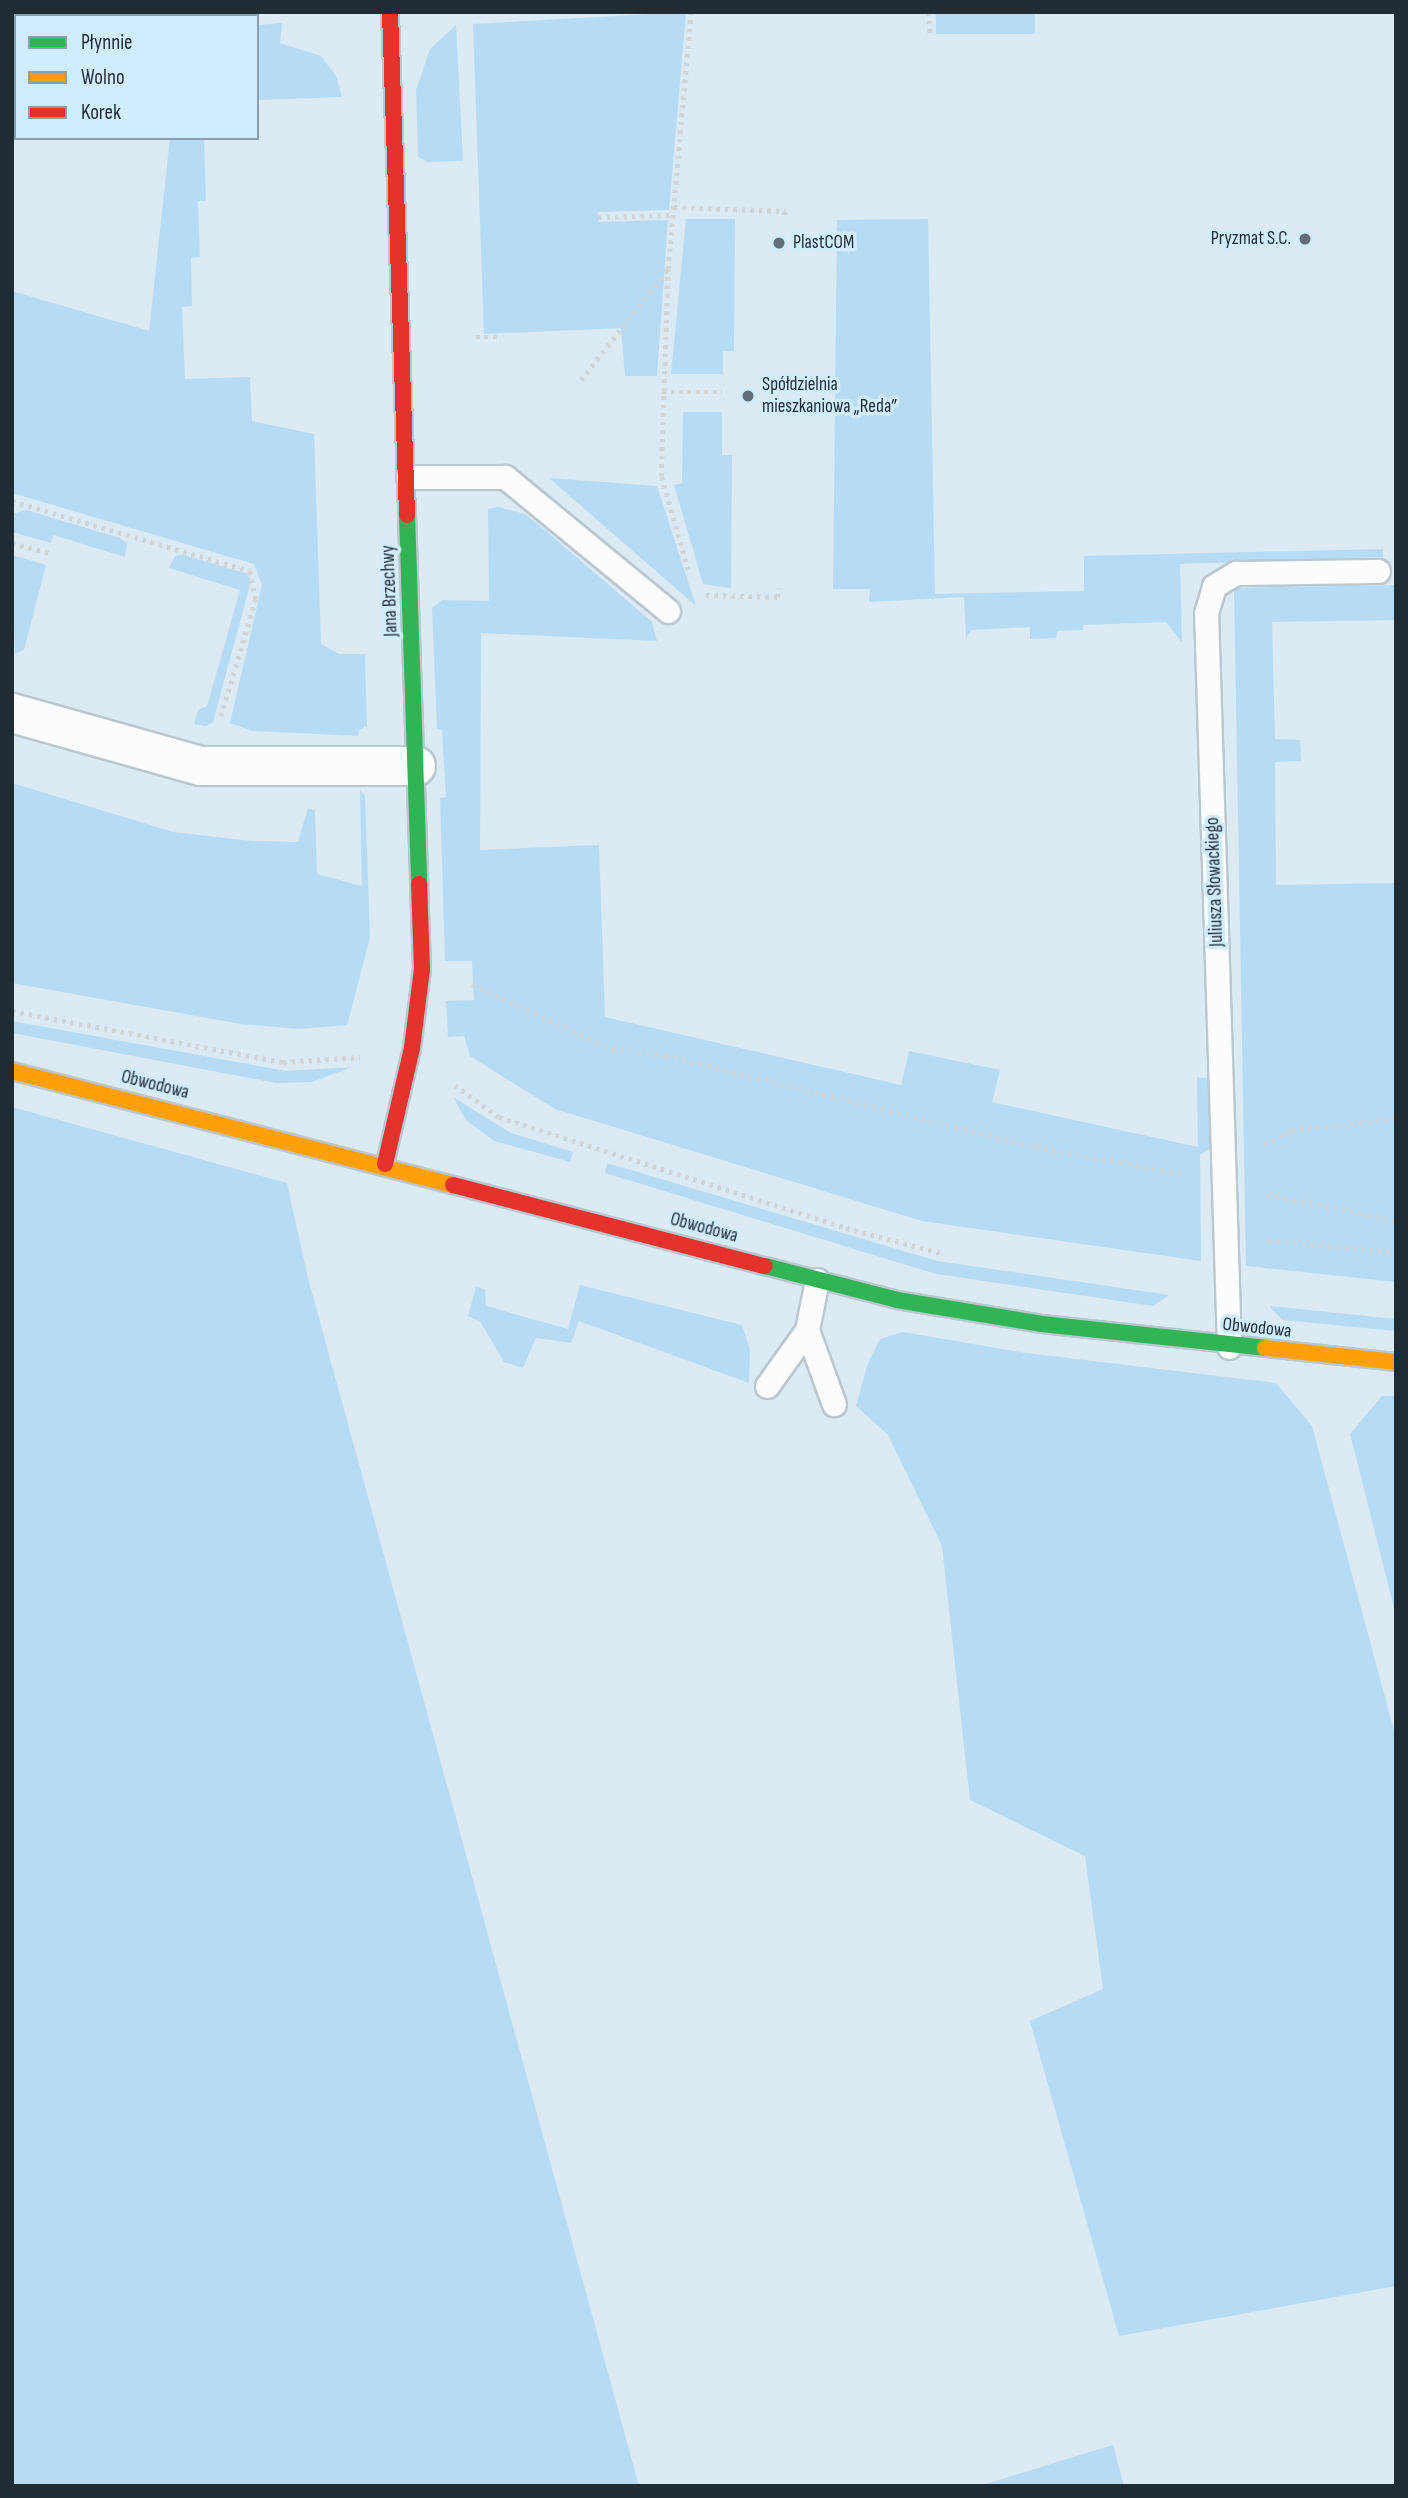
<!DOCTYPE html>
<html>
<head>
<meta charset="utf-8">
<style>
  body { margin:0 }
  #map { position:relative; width:1408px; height:2498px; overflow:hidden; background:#dceaf4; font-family:"Sofia Sans Condensed",sans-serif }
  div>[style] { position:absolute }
  .green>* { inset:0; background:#b6dbf4; transform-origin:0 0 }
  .path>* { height:4.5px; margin-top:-2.25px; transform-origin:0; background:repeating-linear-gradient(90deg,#d0d5d8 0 3.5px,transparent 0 8.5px) }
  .roads { filter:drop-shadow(2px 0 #bac7cf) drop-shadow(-2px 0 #bac7cf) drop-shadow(0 2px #bac7cf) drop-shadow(0 -2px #bac7cf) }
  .lane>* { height:23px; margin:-11.5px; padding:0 11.5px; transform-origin:11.5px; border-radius:11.5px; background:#fafcfd }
  .street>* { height:38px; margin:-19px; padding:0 19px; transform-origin:19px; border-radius:19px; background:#fafcfd }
  .fast>* { height:16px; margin:-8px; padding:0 8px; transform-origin:8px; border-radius:8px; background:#30b455 }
  .slow>* { height:16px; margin:-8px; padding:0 8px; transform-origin:8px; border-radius:8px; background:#ff9f0a }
  .jam>* { height:16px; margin:-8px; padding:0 8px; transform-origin:8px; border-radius:8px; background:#e5322d }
  .dots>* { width:19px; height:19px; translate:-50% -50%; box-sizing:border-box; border:4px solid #d1ecff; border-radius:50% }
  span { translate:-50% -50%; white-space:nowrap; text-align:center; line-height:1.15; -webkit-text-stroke:7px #d1ecff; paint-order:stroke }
  .poi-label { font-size:19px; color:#1f2c34 }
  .right { translate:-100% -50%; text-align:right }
  .left { translate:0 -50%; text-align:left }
  .street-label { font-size:19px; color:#1f2c34 }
  .frame { position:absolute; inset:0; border:14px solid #1f2c34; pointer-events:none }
  .legend { position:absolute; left:14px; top:14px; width:245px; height:126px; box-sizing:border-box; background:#d1ecff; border:2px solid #8a9fae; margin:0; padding:9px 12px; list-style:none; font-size:21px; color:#1f2c34 }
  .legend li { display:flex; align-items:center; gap:14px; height:35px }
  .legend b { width:35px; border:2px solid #8a9fae }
</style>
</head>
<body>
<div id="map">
  <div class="green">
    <div style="clip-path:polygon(686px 12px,669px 210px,598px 212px,599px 222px,668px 220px,657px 376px,625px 376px,621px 328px,484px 334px,473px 24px)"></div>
    <div style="left:936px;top:12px;width:99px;height:22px"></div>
    <div style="clip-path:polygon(282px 23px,280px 43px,321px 56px,336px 76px,342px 97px,257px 100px,257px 25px)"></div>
    <div style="clip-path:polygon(456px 25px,463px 161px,427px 162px,418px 156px,416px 90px,430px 49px)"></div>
    <div style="clip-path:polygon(170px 138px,204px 138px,206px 201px,198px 201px,200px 257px,191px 258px,192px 306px,182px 307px,185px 379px,250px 377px,252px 421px,314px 434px,321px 644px,339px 654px,365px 654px,367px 726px,359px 730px,358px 736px,253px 731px,230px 723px,262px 585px,254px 564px,12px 493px,12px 291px,149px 331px)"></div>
    <div style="clip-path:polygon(686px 219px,735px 219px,734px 351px,723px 351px,723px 374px,671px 374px)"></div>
    <div style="clip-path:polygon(928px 219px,935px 594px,1084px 591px,1084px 556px,1383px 549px,1383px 557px,1180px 564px,1182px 642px,1166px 622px,1083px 625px,1083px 630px,1057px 631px,1056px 638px,1030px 639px,1030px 627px,971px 630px,966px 638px,964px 597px,869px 602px,870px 589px,833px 589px,837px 220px)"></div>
    <div style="clip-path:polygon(683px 412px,722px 412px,722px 455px,732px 455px,731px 588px,703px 584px,674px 485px,682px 483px)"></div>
    <div style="clip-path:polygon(549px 478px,657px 486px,696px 606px)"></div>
    <div style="clip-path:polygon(498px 507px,525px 514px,546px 531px,652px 622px,657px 641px,481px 633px,480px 850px,599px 845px,605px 1017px,901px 1085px,909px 1051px,1000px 1070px,992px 1102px,1198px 1147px,1197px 1077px,1212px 1079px,1212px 1147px,1200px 1155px,1201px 1261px,922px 1221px,555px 1109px,470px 1056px,464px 1036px,448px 1037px,446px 1001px,474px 1000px,472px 961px,445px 961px,440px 798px,446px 797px,442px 730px,437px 729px,432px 608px,442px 600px,489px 601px,488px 509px)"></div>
    <div style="clip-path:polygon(26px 510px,120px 538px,127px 543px,125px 557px,53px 535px,51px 543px,12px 532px,12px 514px)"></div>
    <div style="clip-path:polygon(12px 555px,46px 565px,24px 650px,15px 654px)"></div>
    <div style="clip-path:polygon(184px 555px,248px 574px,251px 581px,213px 722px,206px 726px,194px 724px,198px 710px,207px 706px,240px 590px,169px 568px,175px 556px)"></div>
    <div style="clip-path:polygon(1396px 585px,1396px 620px,1272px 622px,1275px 739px,1300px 740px,1301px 761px,1275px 762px,1276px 885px,1396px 883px,1396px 1282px,1246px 1266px,1234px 588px)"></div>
    <div style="clip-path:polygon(12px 783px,173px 832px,252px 841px,298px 842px,308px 808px,315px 810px,317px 874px,362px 886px,360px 790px,365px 796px,370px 938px,347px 1025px,299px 1029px,241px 1024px,12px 983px)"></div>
    <div style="clip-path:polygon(12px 1021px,286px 1071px,352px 1067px,312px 1082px,276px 1083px,12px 1033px)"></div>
    <div style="clip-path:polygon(453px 1097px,511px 1133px,573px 1152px,570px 1162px,494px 1141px,466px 1120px)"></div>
    <div style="clip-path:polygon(12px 1107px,287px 1183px,308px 1278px,639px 2486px,12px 2486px)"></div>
    <div style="clip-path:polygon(607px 1163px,937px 1261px,1169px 1295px,1153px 1306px,936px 1274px,605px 1173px)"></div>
    <div style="clip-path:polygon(580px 1285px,742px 1325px,750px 1350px,749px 1383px,579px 1321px,571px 1343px,536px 1338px,523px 1368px,504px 1362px,480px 1321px,468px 1316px,476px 1287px,485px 1289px,486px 1306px,568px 1329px)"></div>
    <div style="clip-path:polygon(1269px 1306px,1396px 1319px,1396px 1331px,1282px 1320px)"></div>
    <div style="clip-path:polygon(903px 1332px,1026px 1353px,1276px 1383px,1312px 1426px,1396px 1738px,1396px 2286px,1119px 2336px,1030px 2021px,1103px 1989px,1085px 1856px,970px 1800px,942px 1546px,888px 1435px,856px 1406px,868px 1363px,880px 1339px)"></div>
    <div style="clip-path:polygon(1382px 1396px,1396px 1396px,1396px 1616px,1350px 1434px)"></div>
    <div style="clip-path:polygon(1113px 2445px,1124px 2486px,979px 2486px,1080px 2455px)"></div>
  </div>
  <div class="path">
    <div style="left:929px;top:12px;width:22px;rotate:87deg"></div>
    <div style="left:674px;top:207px;width:111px;rotate:2.1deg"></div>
    <div style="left:785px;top:211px;width:8px;rotate:90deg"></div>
    <div style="left:598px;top:217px;width:75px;rotate:-1.5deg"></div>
    <div style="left:476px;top:337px;width:24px"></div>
    <div style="left:581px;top:380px;width:140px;rotate:-52deg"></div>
    <div style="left:662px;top:392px;width:60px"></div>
    <div style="left:12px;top:501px;width:248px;rotate:16.4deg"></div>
    <div style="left:250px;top:571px;width:29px;rotate:78deg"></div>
    <div style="left:256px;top:599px;width:123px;rotate:106.5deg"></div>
    <div style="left:12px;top:543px;width:42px;rotate:15deg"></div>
    <div style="left:688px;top:570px;width:98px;rotate:-106deg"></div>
    <div style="left:661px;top:476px;width:207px;rotate:-88.1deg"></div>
    <div style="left:668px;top:269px;width:258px;rotate:-84.9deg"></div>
    <div style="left:706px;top:595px;width:71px;rotate:1.6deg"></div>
    <div style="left:777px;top:597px;width:9px;rotate:-77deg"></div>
    <div style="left:1395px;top:748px;width:1px"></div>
    <div style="left:472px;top:984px;width:154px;rotate:24.9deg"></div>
    <div style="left:612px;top:1049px;width:54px;rotate:6.3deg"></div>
    <div style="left:666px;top:1055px;width:380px;rotate:14deg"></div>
    <div style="left:1035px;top:1147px;width:147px;rotate:10.2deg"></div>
    <div style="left:12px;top:1011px;width:276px;rotate:10.7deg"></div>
    <div style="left:283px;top:1062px;width:77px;rotate:-3.7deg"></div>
    <div style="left:455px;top:1085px;width:54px;rotate:36deg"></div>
    <div style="left:499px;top:1117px;width:364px;rotate:17.7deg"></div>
    <div style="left:846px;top:1228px;width:98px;rotate:14.7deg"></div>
    <div style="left:1264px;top:1145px;width:31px;rotate:-29deg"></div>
    <div style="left:1291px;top:1130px;width:106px;rotate:-6.5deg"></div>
    <div style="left:1267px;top:1194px;width:132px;rotate:11.8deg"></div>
    <div style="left:1268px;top:1240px;width:129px;rotate:5.4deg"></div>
  </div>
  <div class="roads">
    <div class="lane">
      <div style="left:408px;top:477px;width:97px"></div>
      <div style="left:505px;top:477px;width:211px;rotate:39.4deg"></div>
      <div style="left:807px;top:1330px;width:79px;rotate:70deg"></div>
      <div style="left:1229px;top:1347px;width:734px;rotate:-91.79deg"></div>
      <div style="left:1206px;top:613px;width:28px;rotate:-73deg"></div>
      <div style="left:1214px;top:586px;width:26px;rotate:-31deg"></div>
      <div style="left:1236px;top:573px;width:142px;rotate:-0.8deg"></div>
      <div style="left:767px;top:1386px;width:69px;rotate:-54.5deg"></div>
      <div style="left:807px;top:1330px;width:51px;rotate:-78.7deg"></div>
    </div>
    <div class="street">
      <div style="left:12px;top:713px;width:195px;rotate:15.7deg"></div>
      <div style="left:200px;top:766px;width:216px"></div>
    </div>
    <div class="fast">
      <div style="left:407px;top:515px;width:369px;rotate:88.1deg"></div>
      <div style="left:765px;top:1266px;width:136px;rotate:14.4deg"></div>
      <div style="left:897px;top:1300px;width:147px;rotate:9.4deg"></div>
      <div style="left:1042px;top:1324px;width:224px;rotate:6.1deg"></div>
    </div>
    <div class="slow">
      <div style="left:12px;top:1071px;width:455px;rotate:14.5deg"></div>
      <div style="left:1265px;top:1348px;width:132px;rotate:6.1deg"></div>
    </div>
    <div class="jam">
      <div style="left:390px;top:12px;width:503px;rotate:88.06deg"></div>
      <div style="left:385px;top:1164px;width:119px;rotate:-76.9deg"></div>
      <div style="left:412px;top:1048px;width:80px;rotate:-82.8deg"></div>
      <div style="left:422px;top:969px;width:85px;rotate:-92deg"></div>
      <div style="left:453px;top:1185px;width:322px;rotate:14.6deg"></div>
    </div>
  </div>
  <div class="dots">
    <div style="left:1305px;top:239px;background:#616e77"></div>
    <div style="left:779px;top:243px;background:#616e77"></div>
    <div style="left:748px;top:396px;background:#616e77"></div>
  </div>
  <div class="poi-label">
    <span class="right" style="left:1291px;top:239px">Pryzmat S.C.</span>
    <span class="left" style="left:793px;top:243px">PlastCOM</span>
    <span class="left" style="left:762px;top:396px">Spółdzielnia<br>mieszkaniowa „Reda”</span>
  </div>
  <div class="street-label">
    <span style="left:390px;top:591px;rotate:-92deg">Jana Brzechwy</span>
    <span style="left:1215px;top:882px;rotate:-92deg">Juliusza Słowackiego</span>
    <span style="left:155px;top:1085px;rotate:14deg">Obwodowa</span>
    <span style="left:704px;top:1228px;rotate:15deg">Obwodowa</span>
    <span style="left:1257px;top:1328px;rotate:6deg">Obwodowa</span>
  </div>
  <div class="frame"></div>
  <ul class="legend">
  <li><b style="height:9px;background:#30b455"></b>Płynnie</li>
  <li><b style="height:9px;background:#ff9f0a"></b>Wolno</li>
  <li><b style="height:9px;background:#e5322d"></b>Korek</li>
  </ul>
</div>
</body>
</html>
